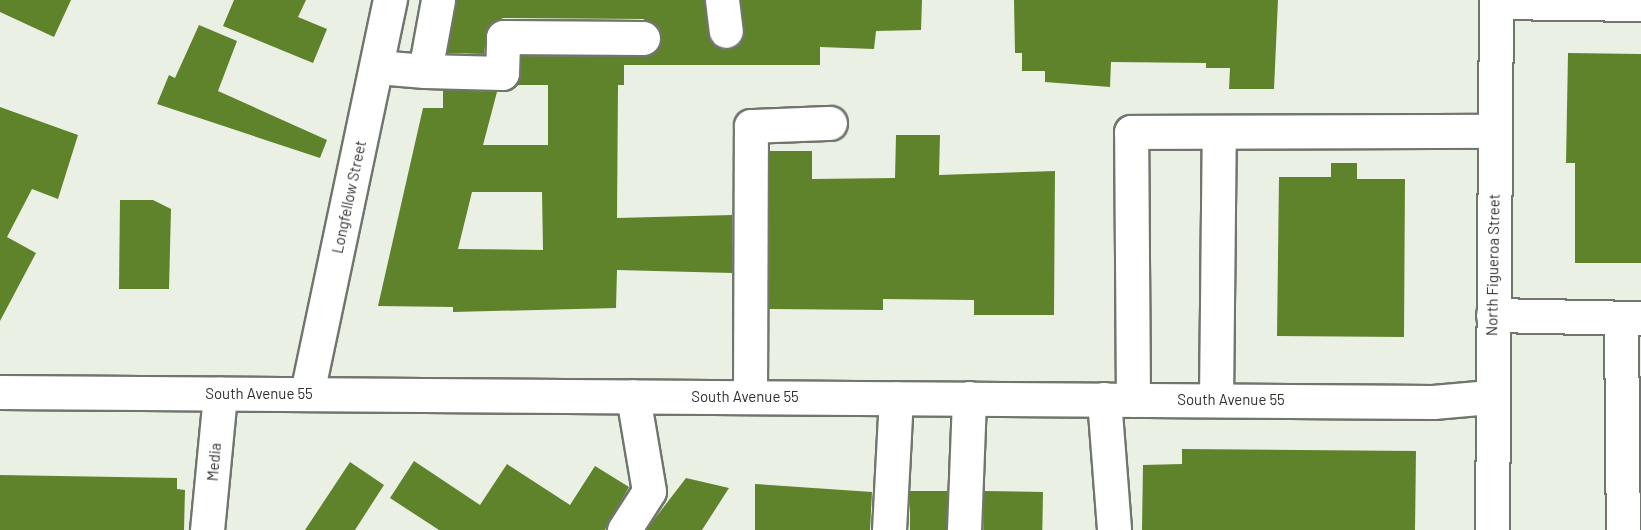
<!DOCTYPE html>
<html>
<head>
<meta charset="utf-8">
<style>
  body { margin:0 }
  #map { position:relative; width:1641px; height:530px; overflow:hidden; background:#ebf0e5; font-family:Barlow,sans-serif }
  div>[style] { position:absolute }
  .building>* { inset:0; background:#5f832a; transform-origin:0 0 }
  .roads { filter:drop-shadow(2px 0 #71766c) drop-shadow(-2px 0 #71766c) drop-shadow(0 2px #71766c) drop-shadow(0 -2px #71766c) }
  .minor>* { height:33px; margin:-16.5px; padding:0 16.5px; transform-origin:16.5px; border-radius:16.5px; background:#fff }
  .major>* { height:33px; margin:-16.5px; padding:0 16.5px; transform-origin:16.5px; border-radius:16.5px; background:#fff }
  span { translate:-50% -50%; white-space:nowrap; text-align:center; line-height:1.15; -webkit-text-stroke:6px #fff; paint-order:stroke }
  .street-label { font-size:15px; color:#30322e }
</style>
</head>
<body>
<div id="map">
  <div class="building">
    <div style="clip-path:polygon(0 0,71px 0,54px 37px,0 12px)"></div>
    <div style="clip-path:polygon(234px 0,306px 0,298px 17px,327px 29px,313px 63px,223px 26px)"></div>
    <div style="clip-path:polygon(evenodd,456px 0,704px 0,711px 42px,728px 50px,743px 38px,741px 0,922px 0,921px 30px,876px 31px,874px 49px,820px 47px,820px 65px,624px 65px,624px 85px,618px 85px,617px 218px,732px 215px,732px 273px,617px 270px,616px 308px,453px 312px,453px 307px,378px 306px,423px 108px,443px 108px,443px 90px,497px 92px,483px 145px,548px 145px,548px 85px,516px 85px,521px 56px,643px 57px,653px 54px,662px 39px,659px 28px,643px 19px,503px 18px,487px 28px,484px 54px,447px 53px,456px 0,472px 192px,542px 192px,543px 250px,458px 249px,472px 192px)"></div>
    <div style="clip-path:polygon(1014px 0,1278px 0,1274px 89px,1229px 89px,1230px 68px,1206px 68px,1206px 63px,1111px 62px,1110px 87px,1045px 82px,1045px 71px,1022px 71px,1022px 53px,1015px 53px)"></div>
    <div style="clip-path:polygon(199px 25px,237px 41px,218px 91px,327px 140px,320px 158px,157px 104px,169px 75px,175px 78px)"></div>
    <div style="clip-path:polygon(1568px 53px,1641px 54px,1641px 263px,1575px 263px,1575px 163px,1566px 163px)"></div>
    <div style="clip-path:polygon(0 107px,78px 135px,58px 199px,32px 189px,7px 237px,36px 253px,0 321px)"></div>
    <div style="clip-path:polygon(896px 135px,940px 135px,939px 175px,1055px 171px,1054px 315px,974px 315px,974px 300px,883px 299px,883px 310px,769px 309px,770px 151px,812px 151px,812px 179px,895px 178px)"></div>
    <div style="clip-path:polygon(1331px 163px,1357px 163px,1357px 179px,1405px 179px,1404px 337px,1277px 336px,1279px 177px,1331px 177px)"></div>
    <div style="clip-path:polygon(120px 200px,153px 200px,171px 209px,169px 289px,119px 289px)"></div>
    <div style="clip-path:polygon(1182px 449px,1416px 451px,1415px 530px,1142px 530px,1143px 465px,1182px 464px)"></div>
    <div style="clip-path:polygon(414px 461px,480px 505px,507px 464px,570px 505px,595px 466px,629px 487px,605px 530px,439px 530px,390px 498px)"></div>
    <div style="clip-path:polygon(350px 462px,384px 485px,355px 530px,305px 530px)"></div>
    <div style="clip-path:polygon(0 475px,177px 478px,177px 489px,185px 490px,184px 530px,0 530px)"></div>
    <div style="clip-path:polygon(686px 478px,729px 488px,702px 530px,646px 530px)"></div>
    <div style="clip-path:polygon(755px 484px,872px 492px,870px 530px,755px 530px)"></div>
    <div style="left:910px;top:491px;width:37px;height:39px"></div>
    <div style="left:984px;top:491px;width:59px;height:39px;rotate:1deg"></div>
  </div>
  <div class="roads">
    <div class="minor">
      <div style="left:722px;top:0;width:31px;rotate:83deg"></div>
      <div style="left:1496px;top:2px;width:145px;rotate:0.8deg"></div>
      <div style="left:377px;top:67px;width:48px;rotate:4.8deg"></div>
      <div style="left:425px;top:71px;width:72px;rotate:-79.6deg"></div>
      <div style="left:425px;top:71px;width:77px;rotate:1.5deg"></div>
      <div style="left:502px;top:73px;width:36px;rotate:-88deg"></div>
      <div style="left:503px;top:37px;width:140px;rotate:0.4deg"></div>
      <div style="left:1493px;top:315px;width:148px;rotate:1.2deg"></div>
      <div style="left:1621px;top:318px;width:212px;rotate:89.5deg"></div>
      <div style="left:0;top:392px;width:1433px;rotate:0.4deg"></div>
      <div style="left:1433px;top:402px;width:57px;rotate:-5deg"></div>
      <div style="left:307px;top:393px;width:402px;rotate:-78.1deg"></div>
      <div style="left:750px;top:397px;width:271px;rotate:-89.8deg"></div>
      <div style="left:751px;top:126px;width:79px;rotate:-2.2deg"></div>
      <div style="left:1104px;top:399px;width:131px;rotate:85.6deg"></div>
      <div style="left:1133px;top:400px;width:268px;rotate:-90.4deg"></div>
      <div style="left:1131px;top:132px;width:364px;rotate:-0.2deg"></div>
      <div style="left:1216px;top:400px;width:265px;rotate:-89.4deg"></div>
      <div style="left:207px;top:530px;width:137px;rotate:-84.5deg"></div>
      <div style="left:624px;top:530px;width:46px;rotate:-57.3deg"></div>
      <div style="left:649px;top:491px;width:96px;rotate:-99.6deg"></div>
      <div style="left:889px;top:530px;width:132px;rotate:-87deg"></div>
      <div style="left:964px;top:530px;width:132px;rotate:-87.8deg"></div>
    </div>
    <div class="major">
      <div style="left:1492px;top:530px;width:530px;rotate:-89.57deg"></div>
    </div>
  </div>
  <div class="street-label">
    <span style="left:349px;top:197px;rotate:-78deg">Longfellow Street</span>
    <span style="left:1493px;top:265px;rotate:-89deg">North Figueroa Street</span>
    <span style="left:259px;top:394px">South Avenue 55</span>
    <span style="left:745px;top:397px">South Avenue 55</span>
    <span style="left:1231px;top:400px">South Avenue 55</span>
    <span style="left:214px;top:462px;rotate:-85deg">Media</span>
  </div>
</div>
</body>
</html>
